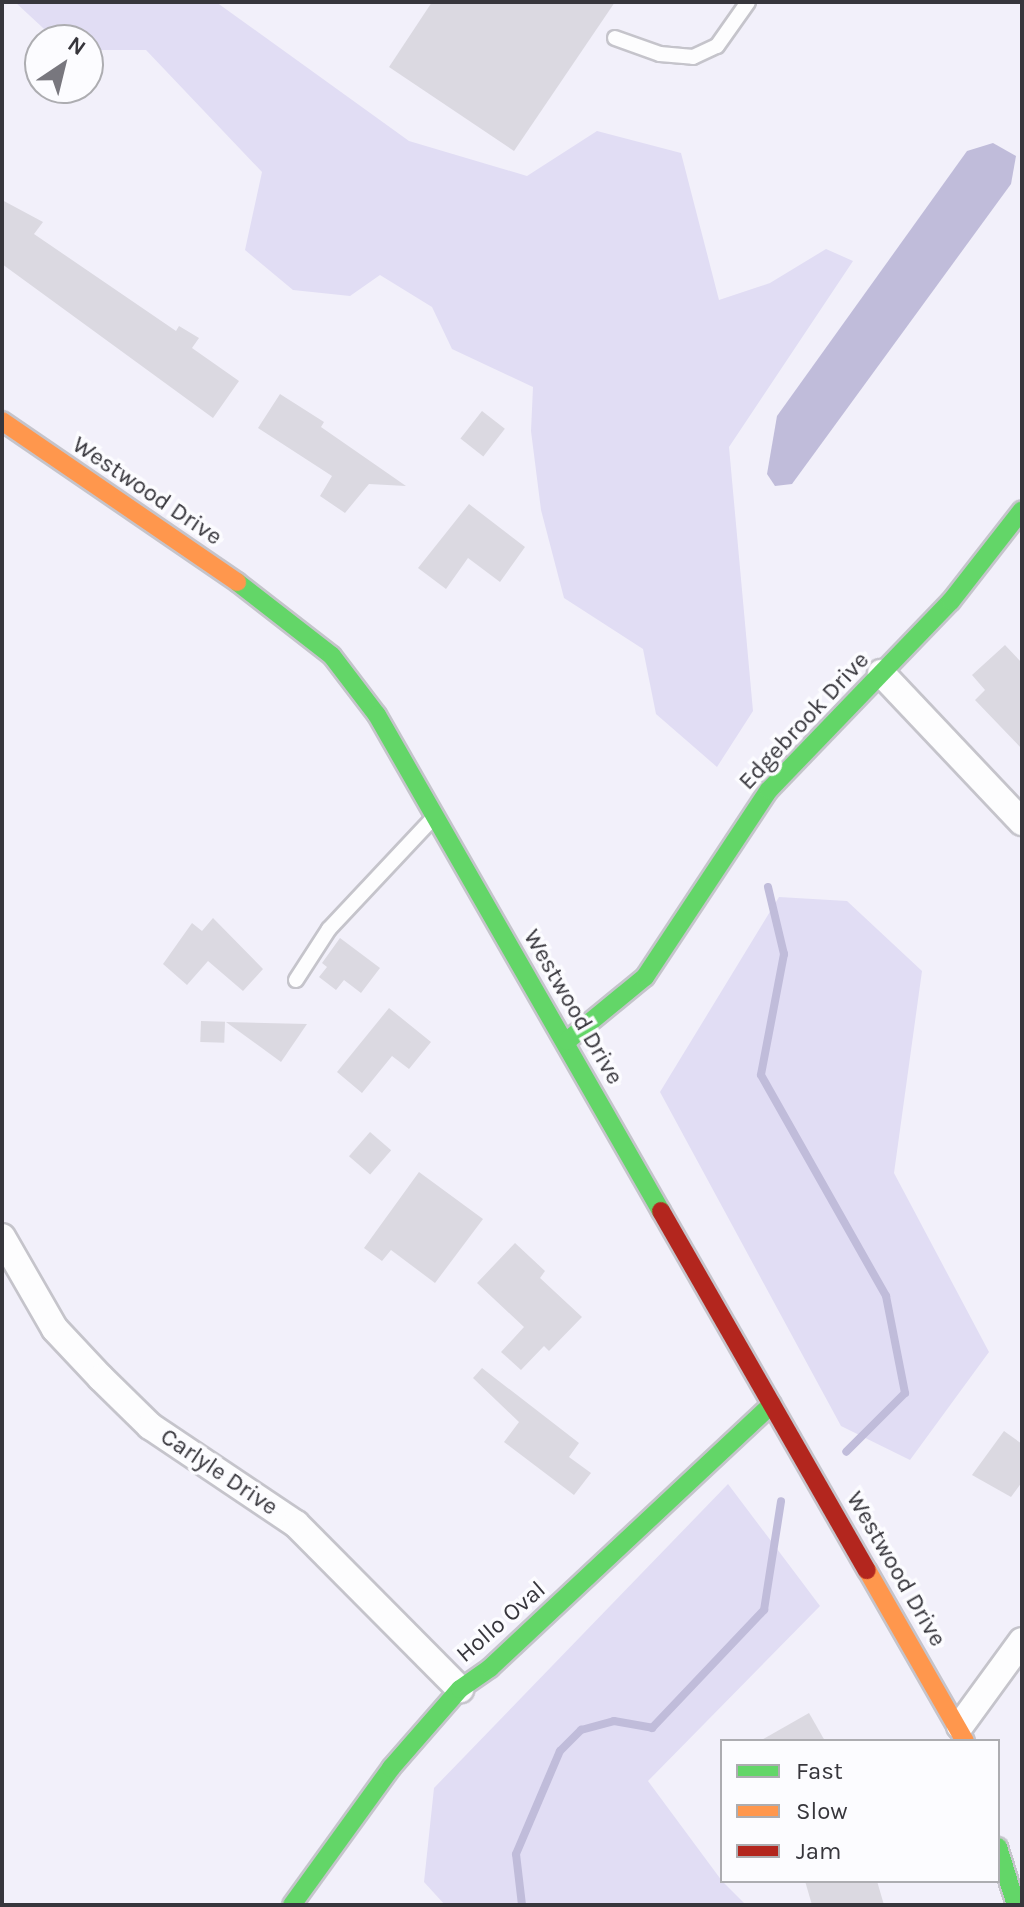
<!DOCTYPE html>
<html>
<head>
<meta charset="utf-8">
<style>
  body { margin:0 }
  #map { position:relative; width:1024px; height:1907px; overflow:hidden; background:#f2f0fa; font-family:Karla,sans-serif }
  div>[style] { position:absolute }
  .green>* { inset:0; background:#e1ddf4 }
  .water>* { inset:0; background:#c0bcda }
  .stream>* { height:8px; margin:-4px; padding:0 4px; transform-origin:4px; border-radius:4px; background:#c0bcda }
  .building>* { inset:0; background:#dbd9e1; transform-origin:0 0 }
  .roads { filter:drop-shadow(2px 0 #c5c4cb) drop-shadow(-2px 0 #c5c4cb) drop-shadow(0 2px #c5c4cb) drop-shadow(0 -2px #c5c4cb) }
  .lane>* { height:14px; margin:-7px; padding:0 7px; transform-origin:7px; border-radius:7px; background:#fdfdfe }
  .street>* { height:26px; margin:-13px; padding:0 13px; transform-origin:13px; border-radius:13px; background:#fdfdfe }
  .fast>* { height:18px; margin:-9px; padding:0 9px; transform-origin:9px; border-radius:9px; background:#63d668 }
  .slow>* { height:18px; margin:-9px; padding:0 9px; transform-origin:9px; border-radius:9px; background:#ff974d }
  .jam>* { height:18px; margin:-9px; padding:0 9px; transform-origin:9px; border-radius:9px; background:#b3261e }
  span { translate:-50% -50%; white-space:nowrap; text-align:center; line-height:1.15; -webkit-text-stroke:7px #fcfcff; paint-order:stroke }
  .street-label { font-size:24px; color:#37363c }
  .frame { position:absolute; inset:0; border:4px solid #37363c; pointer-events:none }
  .legend { position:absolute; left:720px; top:1739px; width:280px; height:144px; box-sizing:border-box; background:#fcfcff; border:2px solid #adadb1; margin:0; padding:10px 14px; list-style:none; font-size:24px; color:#37363c }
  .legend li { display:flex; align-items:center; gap:16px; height:40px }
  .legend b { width:40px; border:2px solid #adadb1 }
  .north { position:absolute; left:24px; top:24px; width:80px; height:80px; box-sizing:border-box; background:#fcfcff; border:2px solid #adadb1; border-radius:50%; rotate:35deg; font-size:22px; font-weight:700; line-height:32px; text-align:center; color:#37363c }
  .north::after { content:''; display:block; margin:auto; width:28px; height:36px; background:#78777e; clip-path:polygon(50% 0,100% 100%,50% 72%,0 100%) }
</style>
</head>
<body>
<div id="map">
  <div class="green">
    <div style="clip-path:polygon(15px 2px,216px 2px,409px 141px,527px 176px,597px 131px,681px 153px,719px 300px,770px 283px,826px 249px,853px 261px,729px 447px,753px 711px,717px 767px,656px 714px,643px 649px,564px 598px,541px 510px,531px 431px,533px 387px,452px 349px,432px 307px,380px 275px,350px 296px,293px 290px,245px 250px,262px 172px,146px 50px,88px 50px,88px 40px,56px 40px)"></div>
    <div style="clip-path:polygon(779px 897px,847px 901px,922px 971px,894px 1173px,989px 1352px,910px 1460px,841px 1426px,660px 1092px)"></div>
    <div style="clip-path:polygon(728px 1484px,820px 1606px,648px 1781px,722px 1881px,746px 1905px,445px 1905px,424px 1882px,434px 1788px)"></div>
  </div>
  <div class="water">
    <div style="clip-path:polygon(993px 143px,1016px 156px,1011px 184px,792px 484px,775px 486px,767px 474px,777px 416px,967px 151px)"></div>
  </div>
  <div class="stream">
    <div style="left:768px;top:887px;width:69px;rotate:76.6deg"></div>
    <div style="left:784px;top:954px;width:123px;rotate:100.8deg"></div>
    <div style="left:761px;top:1075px;width:254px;rotate:60.5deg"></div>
    <div style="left:886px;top:1296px;width:99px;rotate:78.9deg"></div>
    <div style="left:905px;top:1393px;width:83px;rotate:135deg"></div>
    <div style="left:522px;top:1905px;width:51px;rotate:-96.7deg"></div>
    <div style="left:516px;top:1854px;width:112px;rotate:-66.9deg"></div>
    <div style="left:560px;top:1751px;width:30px;rotate:-45deg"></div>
    <div style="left:581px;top:1730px;width:34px;rotate:-15deg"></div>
    <div style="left:614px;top:1721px;width:39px;rotate:10deg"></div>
    <div style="left:652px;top:1728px;width:163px;rotate:-46.5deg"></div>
    <div style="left:764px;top:1610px;width:110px;rotate:-81.1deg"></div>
  </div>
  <div class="building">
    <div style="clip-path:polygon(432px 2px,615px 2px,514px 151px,389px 67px)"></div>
    <div style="clip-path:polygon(2px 200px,43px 222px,34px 234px,176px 331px,179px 326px,199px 338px,192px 348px,239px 381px,213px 418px,2px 264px)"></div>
    <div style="clip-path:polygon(280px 394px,324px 422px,321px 427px,406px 486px,369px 484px,345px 513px,320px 496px,332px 476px,258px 428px)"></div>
    <div style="left:482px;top:411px;width:29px;height:35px;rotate:38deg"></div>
    <div style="clip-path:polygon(469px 504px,525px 547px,500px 582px,468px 558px,446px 589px,418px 568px)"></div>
    <div style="clip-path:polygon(1005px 645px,1022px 663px,1022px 749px,975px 700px,985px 690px,972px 675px)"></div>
    <div style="clip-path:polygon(213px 918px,263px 969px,243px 991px,208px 961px,187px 985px,163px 964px,192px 923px,202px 931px)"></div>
    <div style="clip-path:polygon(340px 938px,380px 968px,361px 993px,344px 980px,336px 990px,319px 977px,327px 967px,322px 963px)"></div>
    <div style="clip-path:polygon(389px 1008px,431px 1042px,409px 1069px,392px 1056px,362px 1093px,337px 1072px)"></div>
    <div style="left:201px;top:1021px;width:24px;height:21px;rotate:2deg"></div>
    <div style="clip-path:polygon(226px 1022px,307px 1024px,281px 1062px)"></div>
    <div style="left:370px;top:1132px;width:28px;height:32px;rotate:41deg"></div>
    <div style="clip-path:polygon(419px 1172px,483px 1219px,435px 1283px,391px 1250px,382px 1261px,364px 1248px)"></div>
    <div style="clip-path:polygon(515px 1243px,545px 1271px,540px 1278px,582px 1317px,549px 1351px,544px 1346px,521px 1370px,501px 1352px,524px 1327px,477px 1283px)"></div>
    <div style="clip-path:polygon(482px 1368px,579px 1443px,569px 1457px,591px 1473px,574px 1495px,504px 1442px,519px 1422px,473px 1378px)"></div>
    <div style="clip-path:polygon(1004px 1431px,1022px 1444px,1022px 1482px,1011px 1497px,972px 1475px)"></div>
    <div style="clip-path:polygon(809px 1713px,825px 1741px,760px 1741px)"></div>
    <div style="clip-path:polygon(805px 1881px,877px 1881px,884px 1905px,812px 1905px)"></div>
  </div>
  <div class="roads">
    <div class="lane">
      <div style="left:615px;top:38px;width:48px;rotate:19.6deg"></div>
      <div style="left:660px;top:54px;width:33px;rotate:5deg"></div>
      <div style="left:693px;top:57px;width:26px;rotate:-25deg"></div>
      <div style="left:717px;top:46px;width:54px;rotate:-54.8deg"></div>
      <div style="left:296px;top:980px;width:61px;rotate:-57.1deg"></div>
      <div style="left:329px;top:929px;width:155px;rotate:-46.8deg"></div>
    </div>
    <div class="street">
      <div style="left:881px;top:673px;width:205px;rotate:46.6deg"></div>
      <div style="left:2px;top:1237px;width:106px;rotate:60.1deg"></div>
      <div style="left:55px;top:1329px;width:67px;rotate:46.8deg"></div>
      <div style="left:101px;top:1378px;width:69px;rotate:44.4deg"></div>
      <div style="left:150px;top:1426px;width:176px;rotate:33.9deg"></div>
      <div style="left:296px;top:1524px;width:233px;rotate:45.2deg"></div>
      <div style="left:960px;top:1726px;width:105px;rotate:-53.9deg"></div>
    </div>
    <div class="fast">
      <div style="left:237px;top:582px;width:120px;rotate:37.9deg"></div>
      <div style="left:332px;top:656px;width:74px;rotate:52.7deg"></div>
      <div style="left:377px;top:715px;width:572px;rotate:60.21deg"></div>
      <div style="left:567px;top:1041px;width:101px;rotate:-39.4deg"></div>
      <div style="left:645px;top:977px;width:224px;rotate:-56.5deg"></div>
      <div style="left:769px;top:790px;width:262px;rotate:-46.1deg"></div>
      <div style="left:951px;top:601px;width:115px;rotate:-52deg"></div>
      <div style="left:998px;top:1847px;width:61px;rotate:72.8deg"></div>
      <div style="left:292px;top:1905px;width:169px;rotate:-54.1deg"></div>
      <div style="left:391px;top:1768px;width:105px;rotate:-48.9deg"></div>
      <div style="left:460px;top:1689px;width:37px;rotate:-35deg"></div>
      <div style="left:490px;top:1668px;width:386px;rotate:-43.1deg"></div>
    </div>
    <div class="slow">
      <div style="left:2px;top:421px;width:285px;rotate:34.4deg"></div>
      <div style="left:867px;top:1570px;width:197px;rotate:60.2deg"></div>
    </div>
    <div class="jam">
      <div style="left:661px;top:1211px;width:414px;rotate:60.2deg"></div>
    </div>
  </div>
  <div class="street-label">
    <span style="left:147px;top:491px;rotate:34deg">Westwood Drive</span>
    <span style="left:804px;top:721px;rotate:-47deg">Edgebrook Drive</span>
    <span style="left:573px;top:1007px;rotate:60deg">Westwood Drive</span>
    <span style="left:219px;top:1472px;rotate:34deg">Carlyle Drive</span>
    <span style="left:896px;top:1569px;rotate:60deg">Westwood Drive</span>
    <span style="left:501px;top:1622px;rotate:-41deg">Hollo Oval</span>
  </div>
  <div class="frame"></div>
  <ul class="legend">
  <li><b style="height:10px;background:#63d668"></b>Fast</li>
  <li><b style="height:10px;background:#ff974d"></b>Slow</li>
  <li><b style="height:10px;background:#b3261e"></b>Jam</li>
  </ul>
  <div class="north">N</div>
</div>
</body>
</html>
